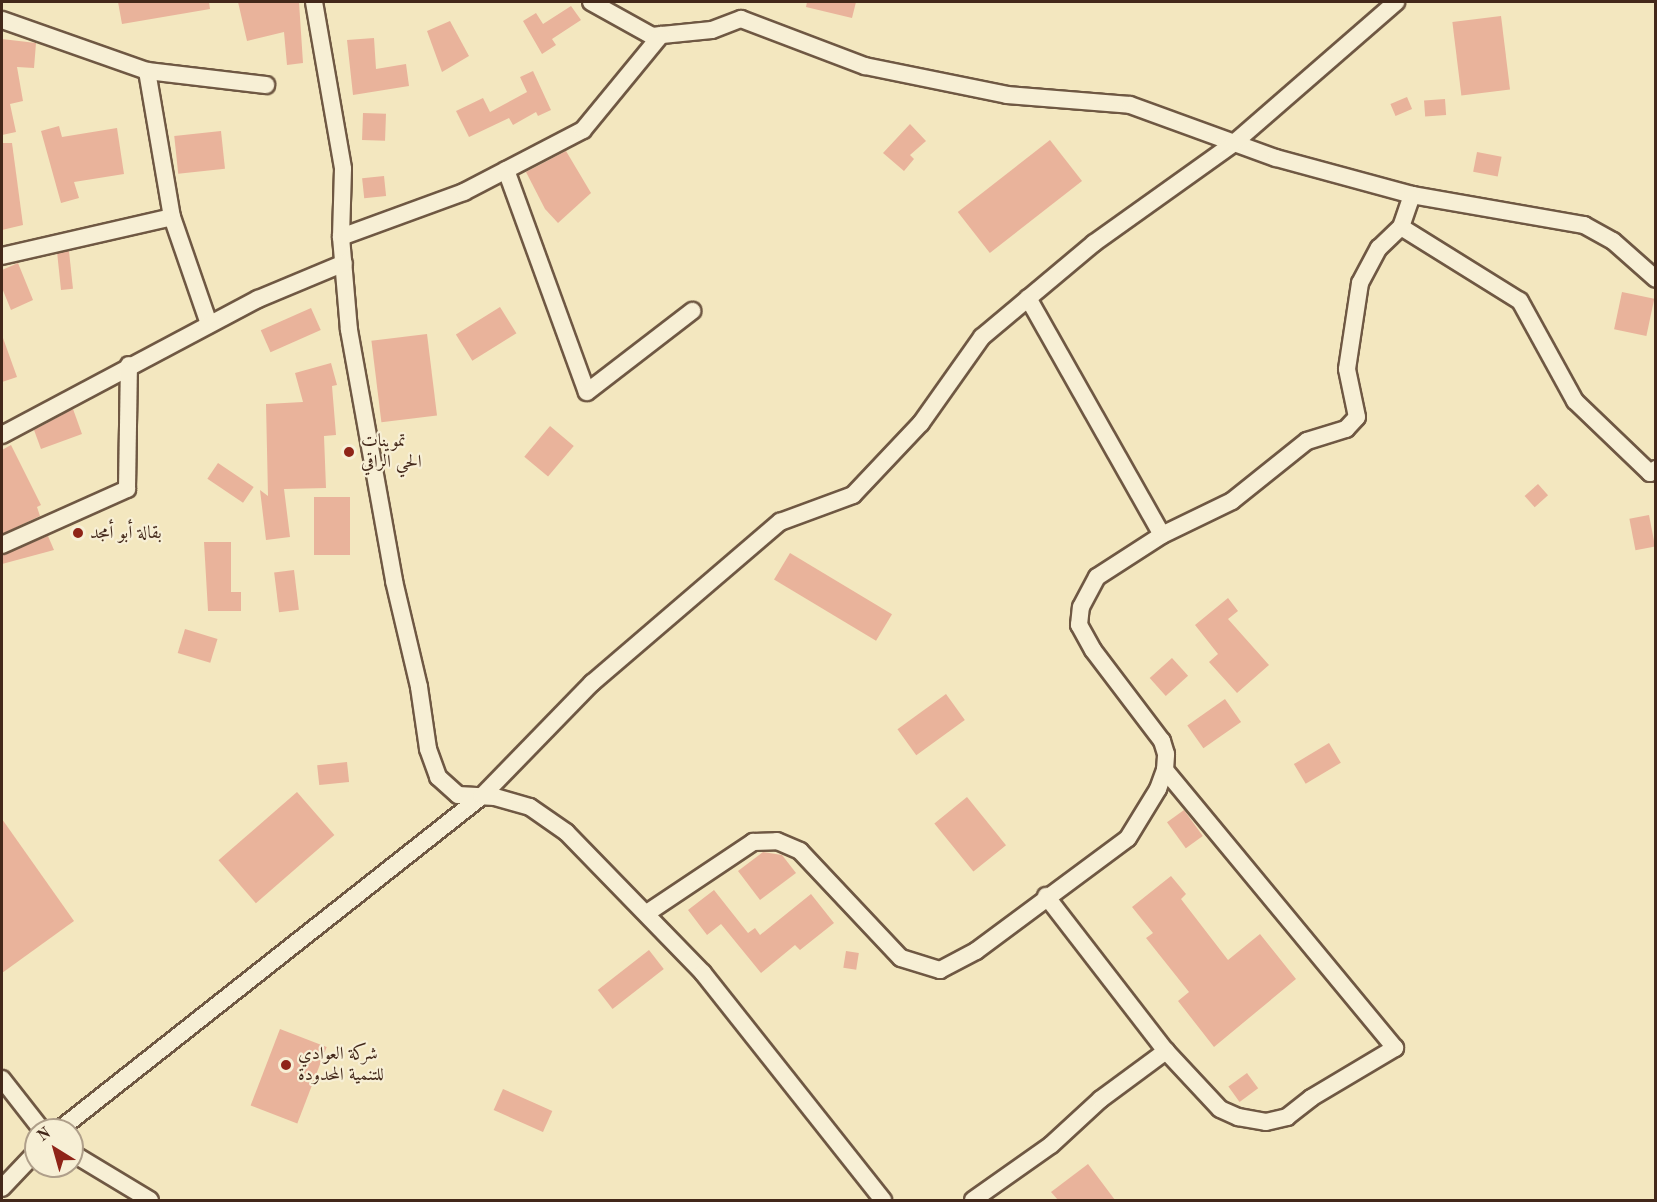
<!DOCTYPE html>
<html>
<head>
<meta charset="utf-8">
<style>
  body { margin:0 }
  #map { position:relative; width:1657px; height:1202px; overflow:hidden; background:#f3e7bf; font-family:"Old Standard TT",Amiri,serif }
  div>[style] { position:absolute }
  .building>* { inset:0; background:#e9b39b; transform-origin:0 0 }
  .roads { filter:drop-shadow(2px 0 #6f5843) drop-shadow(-2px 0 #6f5843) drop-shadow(0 2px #6f5843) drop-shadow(0 -2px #6f5843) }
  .street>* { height:16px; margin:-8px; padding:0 8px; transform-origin:8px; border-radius:8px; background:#f7efd5 }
  .dots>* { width:16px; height:16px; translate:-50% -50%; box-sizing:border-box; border:3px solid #f7efd5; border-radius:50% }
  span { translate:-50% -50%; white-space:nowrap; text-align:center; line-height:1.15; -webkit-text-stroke:4.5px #f7efd5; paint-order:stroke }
  .poi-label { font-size:18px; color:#43281a }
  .left { translate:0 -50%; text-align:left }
  .frame { position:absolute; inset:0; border:3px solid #43281a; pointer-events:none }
  .north { position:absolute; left:24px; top:1118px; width:60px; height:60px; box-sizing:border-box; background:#f7efd5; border:2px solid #af9f8a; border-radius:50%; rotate:323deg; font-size:16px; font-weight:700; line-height:24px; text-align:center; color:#43281a }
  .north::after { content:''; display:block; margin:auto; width:21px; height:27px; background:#8f2418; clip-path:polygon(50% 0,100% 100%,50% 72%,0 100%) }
</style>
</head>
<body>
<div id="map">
  <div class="building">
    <div style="clip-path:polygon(118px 2px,209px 2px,210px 9px,122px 24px)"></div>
    <div style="clip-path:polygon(238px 2px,299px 2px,303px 63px,287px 65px,284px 32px,247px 41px)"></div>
    <div style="clip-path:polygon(807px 2px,856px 2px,852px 18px,806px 7px)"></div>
    <div style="clip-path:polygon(571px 6px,581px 20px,552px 39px,556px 45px,542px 54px,523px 21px,536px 13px,543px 24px)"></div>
    <div style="left:1501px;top:16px;width:74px;height:49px;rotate:83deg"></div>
    <div style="clip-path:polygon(450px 21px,469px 56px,442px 72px,427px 31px)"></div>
    <div style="clip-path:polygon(374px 38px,376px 69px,406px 64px,409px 86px,353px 95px,347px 40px)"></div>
    <div style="clip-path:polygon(2px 39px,36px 43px,34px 68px,17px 67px,23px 101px,10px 104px,16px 132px,2px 135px)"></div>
    <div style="clip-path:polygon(533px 71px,551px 110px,538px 116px,536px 112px,513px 125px,509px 118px,469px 137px,456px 111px,483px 98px,490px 112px,527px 92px,520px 77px)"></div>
    <div style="left:1407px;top:97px;width:13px;height:18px;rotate:67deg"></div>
    <div style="left:1445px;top:99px;width:16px;height:21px;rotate:86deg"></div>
    <div style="left:363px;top:113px;width:23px;height:27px;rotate:2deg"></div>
    <div style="clip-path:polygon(910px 124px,926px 141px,910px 155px,914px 159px,904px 171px,883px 153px)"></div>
    <div style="clip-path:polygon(59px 126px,62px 137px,117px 128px,124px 174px,74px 182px,79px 198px,61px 203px,41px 131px)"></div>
    <div style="left:221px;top:131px;width:38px;height:47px;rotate:84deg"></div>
    <div style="left:1050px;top:140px;width:52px;height:117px;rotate:52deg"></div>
    <div style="clip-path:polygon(2px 143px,12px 143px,23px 225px,2px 230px)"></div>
    <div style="clip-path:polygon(566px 151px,591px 193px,558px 223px,545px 209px,526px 172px)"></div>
    <div style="left:1477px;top:152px;width:25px;height:20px;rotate:11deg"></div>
    <div style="left:384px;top:176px;width:20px;height:22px;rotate:84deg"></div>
    <div style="left:69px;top:251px;width:38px;height:12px;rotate:84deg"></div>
    <div style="clip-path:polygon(18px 263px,33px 300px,11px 310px,2px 288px,2px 270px)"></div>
    <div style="left:1622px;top:292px;width:33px;height:38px;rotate:12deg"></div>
    <div style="left:500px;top:307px;width:31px;height:52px;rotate:58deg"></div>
    <div style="left:311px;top:308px;width:24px;height:55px;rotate:66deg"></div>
    <div style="left:427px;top:334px;width:82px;height:56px;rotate:83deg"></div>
    <div style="clip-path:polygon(3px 338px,17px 377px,2px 382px,2px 339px)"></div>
    <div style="clip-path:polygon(331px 363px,337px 385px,332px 386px,336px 435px,324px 436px,326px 488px,284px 489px,290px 537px,266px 540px,260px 490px,268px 496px,266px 404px,303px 402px,295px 373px)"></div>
    <div style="clip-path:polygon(73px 409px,82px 434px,41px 449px,34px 430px)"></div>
    <div style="left:550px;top:426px;width:31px;height:40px;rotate:40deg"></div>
    <div style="clip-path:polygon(11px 445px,41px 505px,37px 507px,40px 516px,2px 534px,2px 450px)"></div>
    <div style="left:218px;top:463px;width:43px;height:19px;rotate:34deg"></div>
    <div style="left:1538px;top:484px;width:15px;height:18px;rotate:48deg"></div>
    <div style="left:314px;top:497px;width:36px;height:58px"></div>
    <div style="left:1649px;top:515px;width:32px;height:20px;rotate:79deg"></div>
    <div style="clip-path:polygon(48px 536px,54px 550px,2px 564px,2px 555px)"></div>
    <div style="clip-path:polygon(204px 542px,231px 542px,231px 592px,241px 592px,241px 611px,208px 611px)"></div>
    <div style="left:790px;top:553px;width:119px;height:31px;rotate:31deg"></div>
    <div style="left:294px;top:570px;width:40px;height:20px;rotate:83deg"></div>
    <div style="clip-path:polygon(1228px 598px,1238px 611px,1228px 619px,1269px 665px,1237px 693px,1209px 662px,1218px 654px,1195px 625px)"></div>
    <div style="left:185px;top:629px;width:34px;height:25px;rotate:17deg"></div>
    <div style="left:1172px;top:658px;width:24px;height:30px;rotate:48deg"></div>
    <div style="left:946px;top:694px;width:32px;height:60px;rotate:54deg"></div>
    <div style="left:1225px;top:699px;width:28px;height:46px;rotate:55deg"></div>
    <div style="left:1329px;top:743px;width:23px;height:41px;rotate:59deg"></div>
    <div style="left:347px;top:762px;width:20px;height:30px;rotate:84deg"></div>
    <div style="left:297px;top:792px;width:57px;height:104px;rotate:49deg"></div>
    <div style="left:967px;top:797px;width:62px;height:42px;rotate:51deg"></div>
    <div style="left:1184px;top:810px;width:32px;height:21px;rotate:54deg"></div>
    <div style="clip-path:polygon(2px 819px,74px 921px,2px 973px)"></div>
    <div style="clip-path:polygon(763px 852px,782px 855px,796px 873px,760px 900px,738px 871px)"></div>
    <div style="clip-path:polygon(1171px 876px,1186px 894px,1181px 899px,1228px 960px,1260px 934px,1296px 979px,1214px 1047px,1178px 1001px,1189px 992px,1146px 938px,1153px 933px,1132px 907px)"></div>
    <div style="clip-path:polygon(714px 890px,748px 933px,755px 928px,760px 935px,811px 894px,834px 923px,800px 950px,795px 945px,761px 973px,721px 924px,707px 935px,688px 910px)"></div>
    <div style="left:649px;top:950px;width:24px;height:65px;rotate:52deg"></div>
    <div style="left:846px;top:951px;width:13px;height:17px;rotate:9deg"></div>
    <div style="left:280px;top:1029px;width:50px;height:82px;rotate:21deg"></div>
    <div style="left:1247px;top:1073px;width:19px;height:23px;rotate:54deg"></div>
    <div style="left:503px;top:1089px;width:54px;height:23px;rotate:24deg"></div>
    <div style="clip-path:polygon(1088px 1164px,1115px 1200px,1058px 1200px,1051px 1192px)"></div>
  </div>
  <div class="roads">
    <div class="street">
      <div style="left:314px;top:2px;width:169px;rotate:80.1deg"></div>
      <div style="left:343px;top:169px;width:68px;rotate:91.7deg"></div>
      <div style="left:341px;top:237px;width:93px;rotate:85.1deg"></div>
      <div style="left:349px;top:330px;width:255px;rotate:79.8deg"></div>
      <div style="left:394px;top:581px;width:109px;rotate:76.7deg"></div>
      <div style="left:419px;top:687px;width:63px;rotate:81.7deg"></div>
      <div style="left:428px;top:749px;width:30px;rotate:70deg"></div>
      <div style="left:438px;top:777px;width:27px;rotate:42deg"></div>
      <div style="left:458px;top:795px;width:37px;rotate:3deg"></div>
      <div style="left:495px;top:797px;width:36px;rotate:16deg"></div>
      <div style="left:530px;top:807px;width:44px;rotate:34.8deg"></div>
      <div style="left:566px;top:832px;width:197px;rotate:45.8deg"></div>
      <div style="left:703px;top:973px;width:290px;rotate:51.6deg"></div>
      <div style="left:591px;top:2px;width:70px;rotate:29.1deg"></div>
      <div style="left:652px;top:36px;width:60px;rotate:-5.7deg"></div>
      <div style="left:712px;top:30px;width:31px;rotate:-21deg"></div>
      <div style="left:741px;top:19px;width:133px;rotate:20.8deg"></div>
      <div style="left:865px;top:66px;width:145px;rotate:11.5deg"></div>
      <div style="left:1007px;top:95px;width:123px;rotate:4.6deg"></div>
      <div style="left:1130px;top:105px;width:155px;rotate:20deg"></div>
      <div style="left:1276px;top:158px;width:141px;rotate:15.2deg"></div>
      <div style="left:1412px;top:195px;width:175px;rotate:9.9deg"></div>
      <div style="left:1584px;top:225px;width:33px;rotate:29deg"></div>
      <div style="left:1613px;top:241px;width:57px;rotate:41.5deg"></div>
      <div style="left:2px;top:20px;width:154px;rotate:19.4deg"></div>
      <div style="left:147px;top:71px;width:148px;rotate:80.3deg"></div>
      <div style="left:147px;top:71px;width:120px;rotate:6.7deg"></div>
      <div style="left:506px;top:170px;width:236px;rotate:70deg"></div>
      <div style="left:587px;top:392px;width:133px;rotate:-37.6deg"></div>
      <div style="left:1401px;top:227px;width:140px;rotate:31.9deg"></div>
      <div style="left:1520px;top:301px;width:114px;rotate:61.2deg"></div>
      <div style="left:1575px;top:401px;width:104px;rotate:43.8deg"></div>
      <div style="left:1650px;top:473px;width:7px;rotate:-34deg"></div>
      <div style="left:341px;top:237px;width:131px;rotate:-20.1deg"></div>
      <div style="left:464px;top:192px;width:134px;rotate:-27.5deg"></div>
      <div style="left:583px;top:130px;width:123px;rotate:-50.6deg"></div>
      <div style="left:2px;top:256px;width:174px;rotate:-12.9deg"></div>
      <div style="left:172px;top:217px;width:113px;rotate:70.9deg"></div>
      <div style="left:1028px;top:298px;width:272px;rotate:60.5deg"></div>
      <div style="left:2px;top:435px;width:290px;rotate:-28deg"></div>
      <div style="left:258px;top:299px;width:93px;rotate:-22.7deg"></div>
      <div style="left:2px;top:545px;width:137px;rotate:-24.1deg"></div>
      <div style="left:127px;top:489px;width:124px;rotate:-89.1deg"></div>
      <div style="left:1046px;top:896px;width:196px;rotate:52.3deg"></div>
      <div style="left:1166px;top:1051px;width:79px;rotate:47deg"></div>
      <div style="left:1220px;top:1109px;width:20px;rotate:24deg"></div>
      <div style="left:1238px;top:1117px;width:28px;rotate:10deg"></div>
      <div style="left:1266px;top:1122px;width:22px;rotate:-13deg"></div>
      <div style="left:1287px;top:1117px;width:31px;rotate:-38deg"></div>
      <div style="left:1311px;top:1098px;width:98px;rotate:-30.8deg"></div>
      <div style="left:1395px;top:1048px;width:361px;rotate:-129.6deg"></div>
      <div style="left:647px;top:913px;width:128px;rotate:-33.8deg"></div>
      <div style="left:753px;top:842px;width:24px;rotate:-2deg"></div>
      <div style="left:777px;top:841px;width:25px;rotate:23deg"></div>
      <div style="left:800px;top:851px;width:147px;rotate:46.7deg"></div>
      <div style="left:901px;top:958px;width:41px;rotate:17.1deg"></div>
      <div style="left:940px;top:970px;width:41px;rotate:-27.8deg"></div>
      <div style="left:976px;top:951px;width:189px;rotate:-36.6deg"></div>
      <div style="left:1128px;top:838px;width:57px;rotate:-58.5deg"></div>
      <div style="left:1158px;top:789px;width:20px;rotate:-70deg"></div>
      <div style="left:1165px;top:770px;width:16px;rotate:-86deg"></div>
      <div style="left:1166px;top:754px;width:14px;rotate:-107deg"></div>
      <div style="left:1162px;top:741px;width:114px;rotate:-127.2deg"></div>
      <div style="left:1093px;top:650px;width:29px;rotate:-119deg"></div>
      <div style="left:1079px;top:625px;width:18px;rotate:-84deg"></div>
      <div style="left:1081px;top:607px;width:34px;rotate:-62deg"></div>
      <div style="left:1097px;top:577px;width:77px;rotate:-32.9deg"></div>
      <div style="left:1162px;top:535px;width:78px;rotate:-25.9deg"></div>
      <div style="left:1232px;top:501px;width:96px;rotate:-38.7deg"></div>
      <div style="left:1307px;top:441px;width:41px;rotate:-17.1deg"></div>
      <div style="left:1346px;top:429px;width:16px;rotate:-47deg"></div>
      <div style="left:1357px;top:417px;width:49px;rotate:-101.8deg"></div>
      <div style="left:1347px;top:369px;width:87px;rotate:-81.4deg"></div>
      <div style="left:1360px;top:283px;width:40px;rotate:-62deg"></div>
      <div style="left:1379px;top:248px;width:30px;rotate:-44deg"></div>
      <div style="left:1401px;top:227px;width:34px;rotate:-71deg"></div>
      <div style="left:2px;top:1079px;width:65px;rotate:51.9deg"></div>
      <div style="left:59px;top:1130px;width:539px;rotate:-38.29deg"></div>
      <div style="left:482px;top:796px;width:158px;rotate:-45.8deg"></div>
      <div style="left:592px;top:683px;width:248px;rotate:-40.6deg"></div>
      <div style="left:780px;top:522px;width:78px;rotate:-20.3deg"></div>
      <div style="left:853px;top:495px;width:99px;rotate:-46.6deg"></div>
      <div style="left:921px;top:423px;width:105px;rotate:-54.7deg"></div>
      <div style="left:982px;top:337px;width:146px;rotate:-40deg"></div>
      <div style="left:1094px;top:243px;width:172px;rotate:-35.5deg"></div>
      <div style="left:1234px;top:143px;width:215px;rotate:-41deg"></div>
      <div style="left:72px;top:1153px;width:91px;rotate:31.1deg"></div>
      <div style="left:2px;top:1188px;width:50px;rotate:-46.6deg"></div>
      <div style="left:973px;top:1200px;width:95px;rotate:-35.2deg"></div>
      <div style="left:1051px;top:1145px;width:68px;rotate:-42.6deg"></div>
      <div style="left:1101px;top:1099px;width:81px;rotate:-36.4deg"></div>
    </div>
  </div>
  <div class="dots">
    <div style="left:349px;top:452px;background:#8f2418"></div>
    <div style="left:78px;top:533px;background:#8f2418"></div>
    <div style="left:286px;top:1065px;background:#8f2418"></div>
  </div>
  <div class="poi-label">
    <span class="left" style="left:361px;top:452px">تموينات<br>الحي الراقي</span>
    <span class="left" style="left:90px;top:533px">بقالة أبو أمجد</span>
    <span class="left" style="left:298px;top:1065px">شركة العوادي<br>للتنمية المحدودة</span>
  </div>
  <div class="frame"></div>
  <div class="north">N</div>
</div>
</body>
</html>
